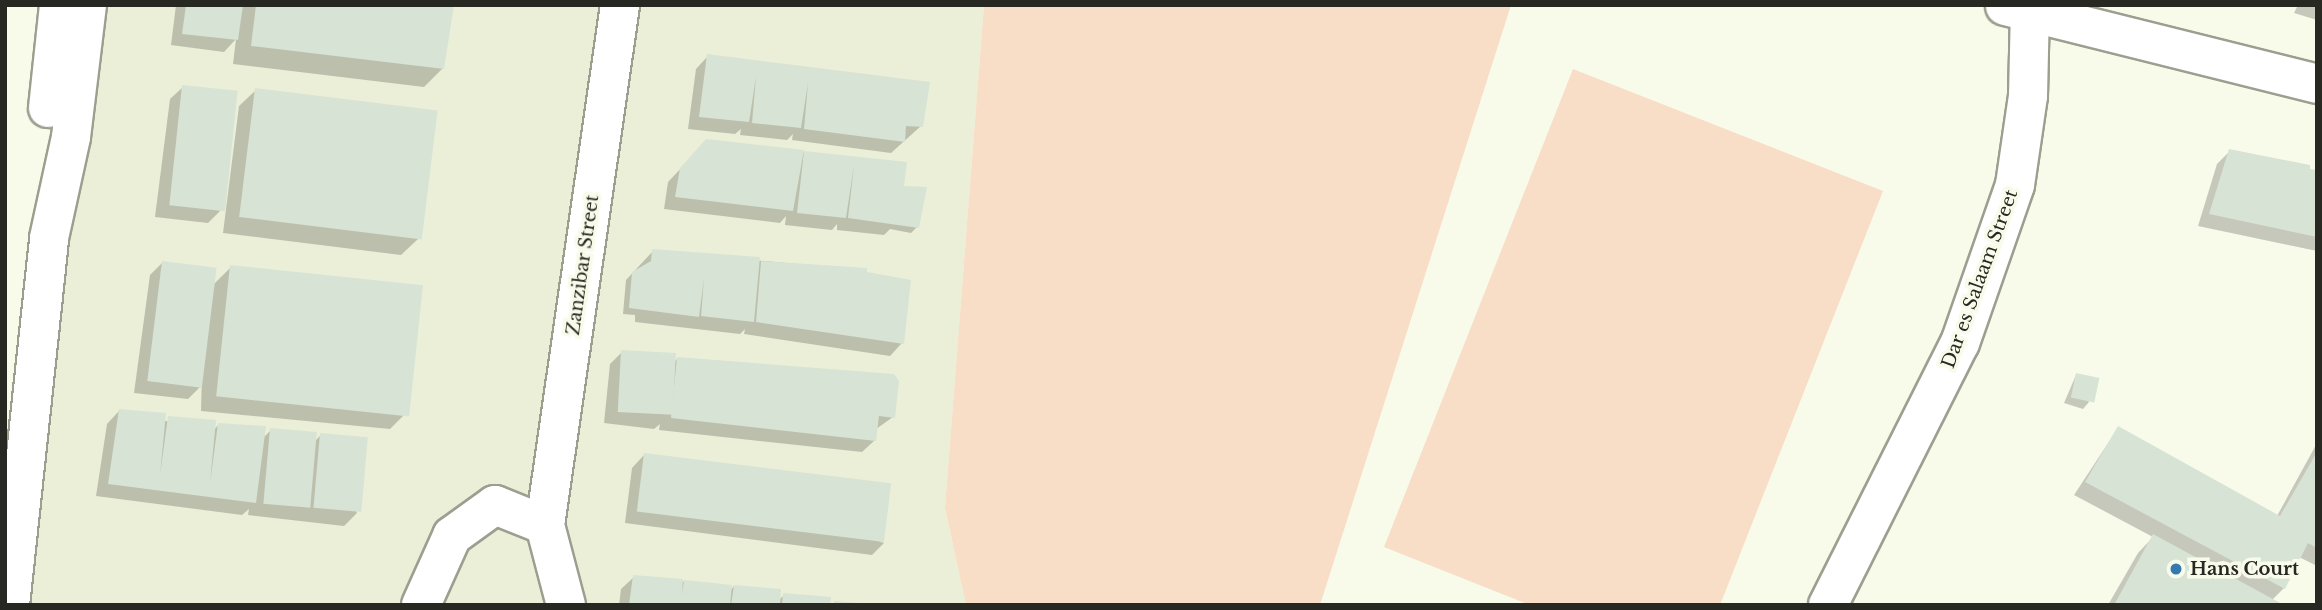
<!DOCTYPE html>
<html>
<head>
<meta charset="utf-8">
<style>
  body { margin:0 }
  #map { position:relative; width:2322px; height:610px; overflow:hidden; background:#f8fbea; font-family:"Libre Baskerville",serif }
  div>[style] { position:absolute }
  .built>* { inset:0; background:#ebefd7 }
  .green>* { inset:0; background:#f8ddc7 }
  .shadow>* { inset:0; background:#0003 }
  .building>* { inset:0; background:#d7e3d5; transform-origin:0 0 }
  .roads { filter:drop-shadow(2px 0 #9c9f90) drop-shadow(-2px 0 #9c9f90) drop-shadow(0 2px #9c9f90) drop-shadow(0 -2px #9c9f90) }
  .minor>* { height:38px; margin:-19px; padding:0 19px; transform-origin:19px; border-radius:19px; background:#fff }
  .major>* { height:38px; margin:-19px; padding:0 19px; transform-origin:19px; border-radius:19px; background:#fff }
  .dots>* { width:19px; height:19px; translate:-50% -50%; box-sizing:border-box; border:4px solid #f8fbea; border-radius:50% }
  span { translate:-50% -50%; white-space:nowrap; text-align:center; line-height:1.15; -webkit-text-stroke:7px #f8fbea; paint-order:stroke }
  .street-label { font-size:18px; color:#272822 }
  .poi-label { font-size:18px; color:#272822; font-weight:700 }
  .left { translate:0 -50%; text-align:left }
  .frame { position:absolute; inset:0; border:7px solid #272822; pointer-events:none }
</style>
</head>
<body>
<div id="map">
  <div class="built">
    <div style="clip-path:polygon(88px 5px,984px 5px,945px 508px,966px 605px,10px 605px)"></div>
  </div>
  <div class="green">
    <div style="clip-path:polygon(984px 5px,1511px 5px,1320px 605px,966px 605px,945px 508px)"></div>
    <div style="clip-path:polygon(1573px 69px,1883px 191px,1720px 605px,1530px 605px,1384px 547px)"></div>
  </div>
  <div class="shadow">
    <div style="clip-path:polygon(176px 5px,452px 5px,443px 68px,424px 87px,233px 64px,236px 39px,224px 52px,171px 45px)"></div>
    <div style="clip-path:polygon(2298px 5px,2317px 5px,2317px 20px,2294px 13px)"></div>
    <div style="clip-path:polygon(708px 56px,928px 84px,921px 126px,891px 153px,792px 140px,793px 134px,787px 140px,740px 135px,741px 129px,735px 134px,688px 129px,696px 69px)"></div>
    <div style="clip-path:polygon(183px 87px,220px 211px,208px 223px,155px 217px,170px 99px)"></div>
    <div style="clip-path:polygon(256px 90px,418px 239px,401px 255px,223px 233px,239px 106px)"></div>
    <div style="clip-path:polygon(707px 141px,905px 164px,902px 188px,917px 227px,911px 233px,890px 229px,884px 235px,837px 230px,837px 224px,832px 230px,785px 225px,786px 216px,780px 223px,664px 209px,668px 182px)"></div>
    <div style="clip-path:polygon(2230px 151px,2317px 172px,2317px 251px,2198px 226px,2217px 164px)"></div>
    <div style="clip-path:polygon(653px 251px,865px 270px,902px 343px,890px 356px,744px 334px,745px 329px,740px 334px,635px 322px,635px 315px,623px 314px,626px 280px)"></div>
    <div style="clip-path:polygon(162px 263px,213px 285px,231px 267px,407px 412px,390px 429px,201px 411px,202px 372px,200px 387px,188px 399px,134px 393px,150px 275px)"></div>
    <div style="clip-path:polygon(622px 352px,673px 363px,677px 359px,893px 417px,876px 429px,875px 440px,862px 452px,659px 430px,660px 424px,654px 429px,604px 423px,610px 364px)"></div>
    <div style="clip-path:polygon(2076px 375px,2089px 402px,2083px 409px,2064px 403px)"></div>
    <div style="clip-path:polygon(119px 411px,213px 431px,219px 424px,262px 439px,271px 430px,315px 441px,321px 435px,357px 513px,344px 526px,248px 515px,249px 509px,242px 515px,96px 496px,107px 424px)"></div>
    <div style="clip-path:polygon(2118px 428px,2277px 516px,2317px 443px,2317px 566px,2299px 557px,2284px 588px,2272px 600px,2279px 605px,2108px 605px,2138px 553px,2153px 537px,2074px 495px)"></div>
    <div style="clip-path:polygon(644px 455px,884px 543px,872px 555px,625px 523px,632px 468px)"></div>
    <div style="clip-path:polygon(634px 577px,730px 586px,730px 591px,734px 586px,778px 601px,784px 595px,828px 605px,619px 605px,621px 589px)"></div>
  </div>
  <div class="building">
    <div style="clip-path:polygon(186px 5px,243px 5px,238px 40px,182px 34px)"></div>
    <div style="clip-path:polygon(256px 5px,454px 5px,444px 69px,251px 46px)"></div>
    <div style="clip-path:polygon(707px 54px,930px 82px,923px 127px,906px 126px,905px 142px,804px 129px,808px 83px,801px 128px,752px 123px,756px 77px,749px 122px,699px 117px)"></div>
    <div style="left:182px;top:85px;width:56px;height:121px;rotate:6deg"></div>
    <div style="left:255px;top:88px;width:184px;height:130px;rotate:7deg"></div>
    <div style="clip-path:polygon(706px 139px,804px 150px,793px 211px,675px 197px,680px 168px)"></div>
    <div style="clip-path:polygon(2229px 149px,2310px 165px,2310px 169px,2317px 170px,2317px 237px,2209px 214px)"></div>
    <div style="clip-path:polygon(804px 151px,907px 162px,904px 186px,927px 187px,919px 228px,848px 218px,854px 165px,846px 218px,797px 213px)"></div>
    <div style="clip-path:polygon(652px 249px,760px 257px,754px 322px,701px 316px,704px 278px,699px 317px,629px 308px,632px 272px,651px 261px)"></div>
    <div style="left:162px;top:261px;width:55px;height:121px;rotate:7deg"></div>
    <div style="clip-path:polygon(761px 261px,867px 268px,867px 272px,911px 280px,904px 344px,756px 322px)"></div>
    <div style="left:230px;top:265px;width:194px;height:132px;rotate:6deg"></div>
    <div style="left:621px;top:350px;width:55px;height:62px;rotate:3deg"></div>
    <div style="clip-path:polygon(677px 357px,894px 374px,899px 381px,895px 418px,879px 416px,876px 441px,671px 418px)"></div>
    <div style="left:2076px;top:373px;width:24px;height:25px;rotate:12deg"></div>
    <div style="clip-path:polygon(119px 409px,166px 413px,160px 475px,168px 416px,216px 420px,210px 483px,218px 423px,266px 426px,256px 503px,108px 484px)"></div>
    <div style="clip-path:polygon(2118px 426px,2280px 516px,2317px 452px,2317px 548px,2308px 543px,2285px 589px,2085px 482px)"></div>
    <div style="left:270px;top:428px;width:47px;height:76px;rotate:5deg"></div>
    <div style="left:320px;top:433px;width:48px;height:75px;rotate:5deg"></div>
    <div style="left:644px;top:453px;width:249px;height:59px;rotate:7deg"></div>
    <div style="clip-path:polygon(2153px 534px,2284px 605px,2114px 605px)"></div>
    <div style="clip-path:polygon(633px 575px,683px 579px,682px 595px,684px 580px,732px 585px,730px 605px,629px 605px)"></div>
    <div style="clip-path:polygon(734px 585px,781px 589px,780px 605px,731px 605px)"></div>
    <div style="clip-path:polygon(783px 593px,831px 597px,830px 605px,782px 605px)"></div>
    <div style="clip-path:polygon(834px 601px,860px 603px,860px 605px,834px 605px)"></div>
  </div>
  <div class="roads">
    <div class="minor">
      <div style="left:2005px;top:6px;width:322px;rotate:14deg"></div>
      <div style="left:545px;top:525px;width:525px;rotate:-81.79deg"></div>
      <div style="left:421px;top:605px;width:76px;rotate:-65.8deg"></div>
      <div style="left:452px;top:536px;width:53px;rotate:-35.8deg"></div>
      <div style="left:495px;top:505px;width:54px;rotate:21.8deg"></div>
      <div style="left:545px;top:525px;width:83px;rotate:75.3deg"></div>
      <div style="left:1828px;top:605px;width:293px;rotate:-63.3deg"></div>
      <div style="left:1960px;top:343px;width:167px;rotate:-70.8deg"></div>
      <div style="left:2015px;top:185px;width:90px;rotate:-81.7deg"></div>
      <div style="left:2028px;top:96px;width:91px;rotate:-88.7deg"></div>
    </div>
    <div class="major">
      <div style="left:48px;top:108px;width:104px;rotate:-83.9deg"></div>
      <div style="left:10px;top:605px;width:369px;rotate:-83.9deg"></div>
      <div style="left:49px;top:238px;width:103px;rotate:-77.7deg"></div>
      <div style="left:71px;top:137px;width:133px;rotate:-83.1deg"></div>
    </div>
  </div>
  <div class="dots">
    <div style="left:2176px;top:569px;background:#3579ae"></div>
  </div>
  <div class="street-label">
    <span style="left:583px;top:265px;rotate:-82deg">Zanzibar Street</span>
    <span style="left:1980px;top:279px;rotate:-70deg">Dar es Salaam Street</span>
  </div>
  <div class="poi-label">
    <span class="left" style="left:2190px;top:569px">Hans Court</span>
  </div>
  <div class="frame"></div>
</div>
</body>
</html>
